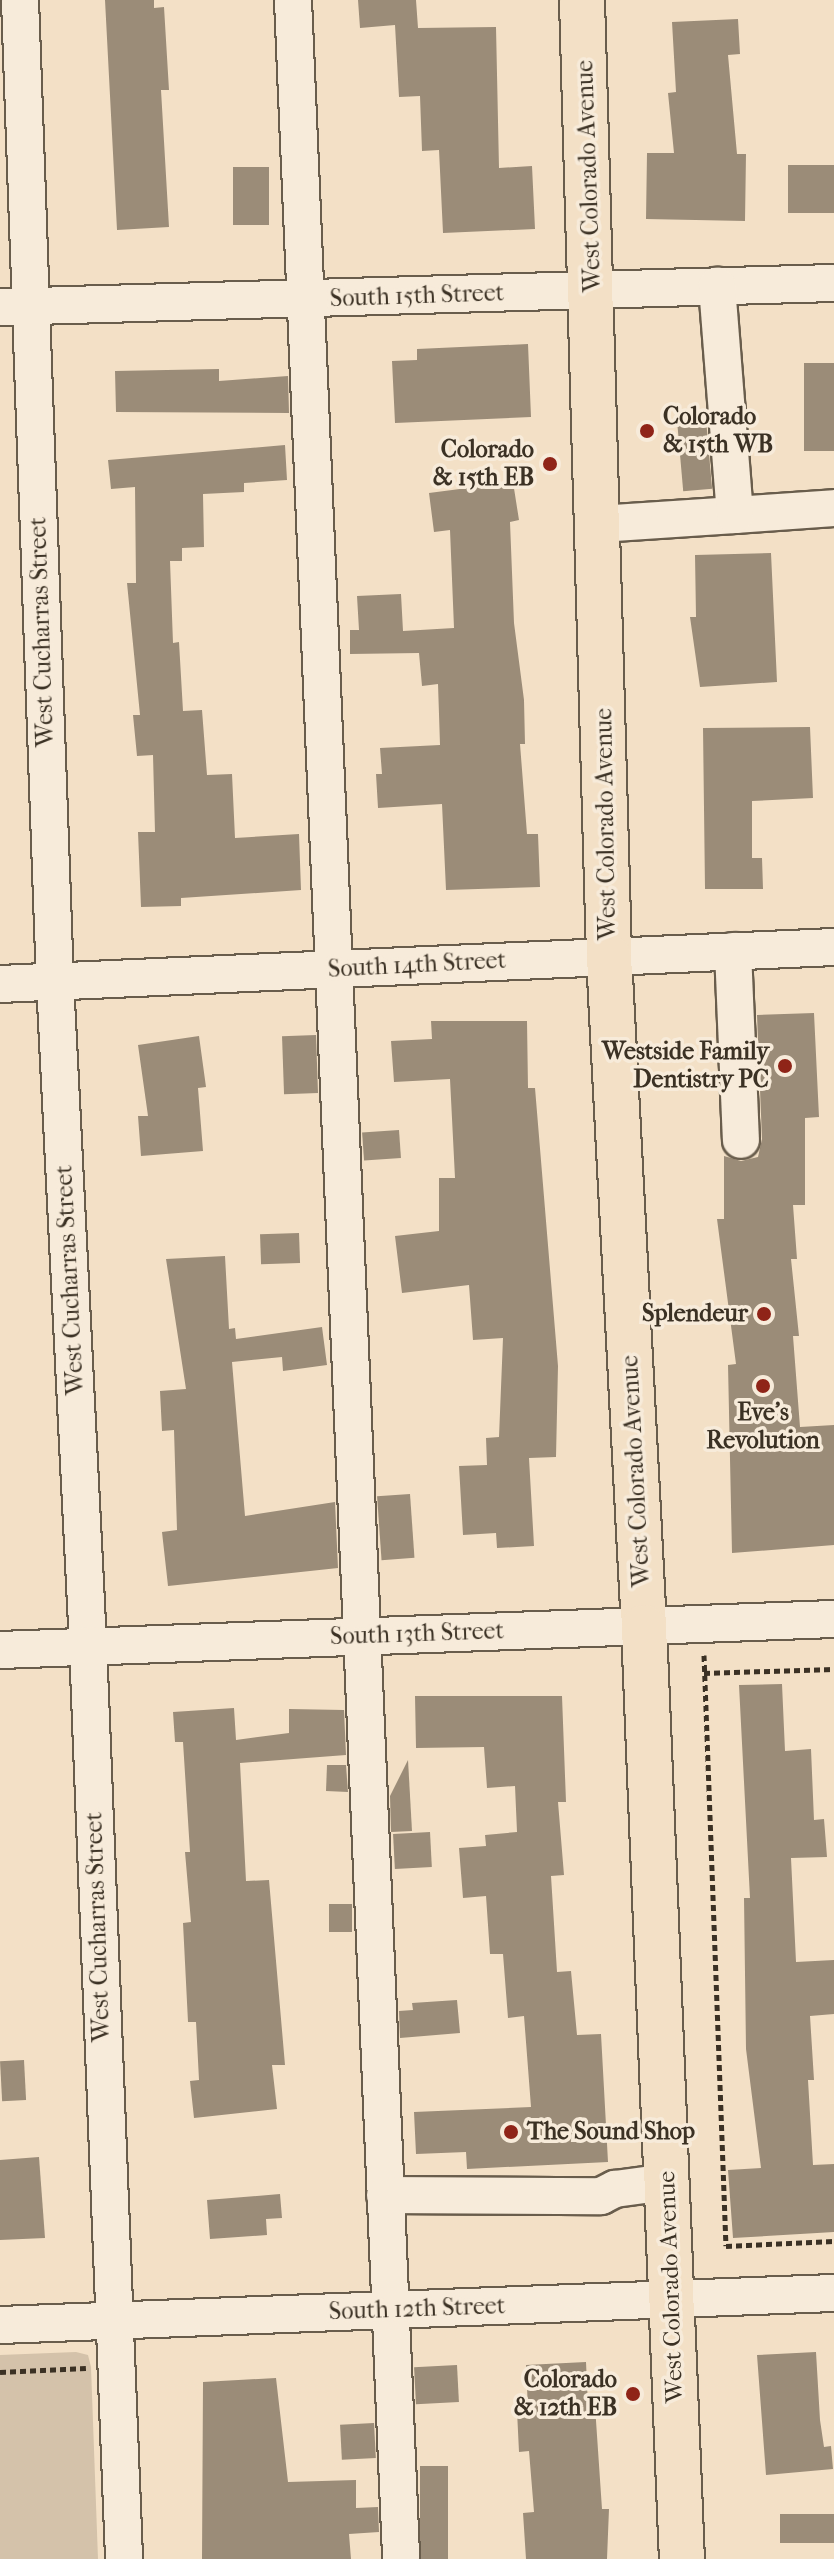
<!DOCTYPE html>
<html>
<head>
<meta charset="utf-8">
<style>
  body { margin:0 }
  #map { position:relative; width:834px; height:2559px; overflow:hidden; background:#f3e0c6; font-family:"IM FELL French Canon",serif }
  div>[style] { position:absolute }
  .green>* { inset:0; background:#d4c2aa }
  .building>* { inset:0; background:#9b8c78; transform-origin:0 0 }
  .path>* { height:5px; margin-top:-2.5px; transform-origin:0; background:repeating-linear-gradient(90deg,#3b3124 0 6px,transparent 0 10px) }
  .roads { filter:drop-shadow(2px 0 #695d4c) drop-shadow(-2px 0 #695d4c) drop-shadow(0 2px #695d4c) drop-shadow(0 -2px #695d4c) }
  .minor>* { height:36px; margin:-18px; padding:0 18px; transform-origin:18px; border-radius:18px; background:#f7ebda }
  .major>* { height:44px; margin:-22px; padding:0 22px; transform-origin:22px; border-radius:22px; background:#f3e0c6 }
  .dots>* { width:22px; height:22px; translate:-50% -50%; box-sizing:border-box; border:4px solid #f7ebda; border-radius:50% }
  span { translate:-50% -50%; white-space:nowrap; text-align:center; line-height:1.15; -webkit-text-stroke:7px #f7ebda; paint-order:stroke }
  .street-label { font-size:24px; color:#3b3124 }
  .poi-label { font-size:24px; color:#3b3124; font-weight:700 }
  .left { translate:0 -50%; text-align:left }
  .right { translate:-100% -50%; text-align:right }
</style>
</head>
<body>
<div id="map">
  <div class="green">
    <div style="clip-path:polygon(76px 2352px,88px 2355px,91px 2367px,98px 2559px,0 2559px,0 2355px)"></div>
  </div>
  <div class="building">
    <div style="clip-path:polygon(105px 0,154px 0,154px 8px,164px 7px,169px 90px,161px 90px,169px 227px,117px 230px)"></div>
    <div style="clip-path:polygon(358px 0,416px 0,418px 28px,496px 27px,499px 168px,532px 166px,535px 229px,443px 233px,439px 150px,422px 151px,420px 96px,399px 97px,395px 25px,360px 28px)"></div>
    <div style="clip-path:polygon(738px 19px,740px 54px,728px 55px,737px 154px,746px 154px,745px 221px,646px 219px,647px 153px,674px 153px,668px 93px,676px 92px,672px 22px)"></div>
    <div style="left:834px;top:165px;width:48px;height:46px;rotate:90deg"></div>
    <div style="left:233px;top:167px;width:36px;height:58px"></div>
    <div style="clip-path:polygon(528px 344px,531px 417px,395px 423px,392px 361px,417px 360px,417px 349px)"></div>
    <div style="left:834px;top:363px;width:88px;height:30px;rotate:90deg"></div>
    <div style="clip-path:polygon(219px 369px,219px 381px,288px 376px,289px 413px,116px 412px,115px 371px)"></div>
    <div style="left:706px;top:419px;width:70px;height:29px;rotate:85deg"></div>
    <div style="clip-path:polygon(285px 445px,287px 480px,244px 483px,244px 492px,203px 494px,204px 547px,182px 548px,182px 561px,170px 561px,173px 643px,179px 642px,183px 711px,202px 710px,207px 775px,232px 774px,235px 838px,299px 834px,301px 890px,181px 898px,181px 906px,141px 907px,138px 832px,155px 832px,153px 755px,137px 756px,133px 715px,140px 715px,127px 583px,136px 583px,135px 487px,111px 489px,108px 460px)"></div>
    <div style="clip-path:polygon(513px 482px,519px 520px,510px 522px,514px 623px,524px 700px,525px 744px,520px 744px,527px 834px,538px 834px,540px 887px,446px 890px,442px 804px,378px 808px,376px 774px,382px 774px,380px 748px,440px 745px,438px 684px,422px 686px,419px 653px,350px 654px,350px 630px,359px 630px,357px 596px,401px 594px,403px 631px,454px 628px,450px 530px,434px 532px,429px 493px)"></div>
    <div style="clip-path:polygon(771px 553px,777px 682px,700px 687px,690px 617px,696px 617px,695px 555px)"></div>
    <div style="clip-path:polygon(810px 727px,813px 798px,752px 801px,752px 858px,762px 858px,763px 889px,705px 889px,703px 728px)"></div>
    <div style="clip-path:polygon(814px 1013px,819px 1117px,805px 1118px,805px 1205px,793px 1205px,797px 1259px,791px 1259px,799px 1336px,793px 1336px,800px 1427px,834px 1425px,834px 1545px,732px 1553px,728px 1365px,736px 1364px,717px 1219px,724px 1219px,724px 1156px,741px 1161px,758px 1157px,762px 1139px,757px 1015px)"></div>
    <div style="clip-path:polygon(431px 1021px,527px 1021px,528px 1088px,535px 1088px,558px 1366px,556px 1457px,529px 1458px,534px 1546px,497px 1548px,496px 1533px,463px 1535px,459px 1466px,487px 1465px,486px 1438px,499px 1437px,503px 1338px,473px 1340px,469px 1285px,402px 1293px,395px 1236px,439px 1231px,439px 1178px,455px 1178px,450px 1079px,394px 1082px,391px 1041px,432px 1039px)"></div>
    <div style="left:316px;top:1035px;width:58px;height:34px;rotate:88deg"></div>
    <div style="clip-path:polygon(199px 1036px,206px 1087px,198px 1088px,203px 1151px,141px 1156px,138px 1116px,148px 1116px,138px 1045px)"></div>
    <div style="left:399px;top:1130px;width:28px;height:37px;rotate:86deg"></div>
    <div style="left:299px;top:1233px;width:30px;height:39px;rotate:88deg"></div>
    <div style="clip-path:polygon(225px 1256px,229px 1329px,235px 1328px,236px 1339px,322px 1327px,327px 1365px,283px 1371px,282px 1357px,232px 1362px,245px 1516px,335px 1502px,338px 1568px,168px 1586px,162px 1532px,177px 1530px,174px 1430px,162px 1431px,160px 1391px,186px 1389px,166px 1259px)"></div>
    <div style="left:410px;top:1494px;width:64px;height:33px;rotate:86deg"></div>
    <div style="clip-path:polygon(782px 1684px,785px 1751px,811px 1749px,814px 1820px,824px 1819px,827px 1857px,791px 1858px,796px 1962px,834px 1960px,834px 2014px,810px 2016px,814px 2080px,808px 2080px,813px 2165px,834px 2164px,834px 2232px,733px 2238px,728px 2170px,761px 2168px,746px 2049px,744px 1898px,750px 1898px,739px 1685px)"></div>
    <div style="clip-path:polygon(415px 1696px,562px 1696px,566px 1802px,558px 1802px,564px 1875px,551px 1876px,557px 1972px,571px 1971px,577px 2035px,601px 2034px,608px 2162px,467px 2169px,466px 2152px,416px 2154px,414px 2112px,531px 2107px,524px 2016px,508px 2018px,503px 1954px,490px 1954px,486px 1896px,463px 1898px,459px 1848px,486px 1846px,485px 1835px,517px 1832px,515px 1786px,487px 1788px,484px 1747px,416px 1748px)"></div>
    <div style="clip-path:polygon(234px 1708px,236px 1740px,289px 1733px,289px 1709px,344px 1710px,346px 1755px,240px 1763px,246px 1881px,269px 1880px,285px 2065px,272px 2065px,277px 2109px,194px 2118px,190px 2081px,199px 2080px,196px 2022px,188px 2022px,183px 1923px,191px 1922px,185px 1852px,190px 1852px,183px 1742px,175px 1742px,173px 1712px)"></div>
    <div style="clip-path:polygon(408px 1760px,412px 1831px,391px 1832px,390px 1796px)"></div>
    <div style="clip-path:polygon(327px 1765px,346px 1765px,348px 1792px,326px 1791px)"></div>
    <div style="left:430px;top:1832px;width:35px;height:37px;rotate:87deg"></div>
    <div style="left:329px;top:1904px;width:23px;height:28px"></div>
    <div style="clip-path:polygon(457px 2000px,460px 2033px,400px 2038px,399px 2011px,413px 2010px,412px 2003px)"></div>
    <div style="left:24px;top:2060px;width:40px;height:24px;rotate:87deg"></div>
    <div style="clip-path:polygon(39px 2157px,45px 2238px,0 2240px,0 2160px)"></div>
    <div style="clip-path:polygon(280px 2194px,282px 2218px,266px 2219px,267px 2235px,210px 2239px,207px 2200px)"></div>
    <div style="clip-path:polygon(816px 2352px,820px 2420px,824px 2447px,831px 2446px,833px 2469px,766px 2475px,757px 2355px)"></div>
    <div style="clip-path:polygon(586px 2362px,588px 2406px,595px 2406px,602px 2509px,609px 2509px,607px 2559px,526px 2559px,523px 2513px,534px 2512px,529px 2451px,519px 2452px,517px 2411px,528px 2410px,526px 2365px)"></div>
    <div style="left:457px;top:2365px;width:37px;height:43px;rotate:87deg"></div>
    <div style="clip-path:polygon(276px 2378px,288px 2482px,356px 2480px,356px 2508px,378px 2507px,379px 2532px,349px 2534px,351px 2559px,202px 2559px,203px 2382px)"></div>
    <div style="left:374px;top:2423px;width:35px;height:34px;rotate:87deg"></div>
    <div style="left:420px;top:2466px;width:28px;height:93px"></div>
    <div style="left:780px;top:2514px;width:54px;height:29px"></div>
  </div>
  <div class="path">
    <div style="left:704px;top:1655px;width:591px;rotate:87.87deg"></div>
    <div style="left:726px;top:2246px;width:108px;rotate:-2.7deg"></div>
    <div style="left:704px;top:1673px;width:130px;rotate:-1.8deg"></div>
    <div style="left:0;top:2372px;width:86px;rotate:-2.7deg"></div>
  </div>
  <div class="roads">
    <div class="minor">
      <div style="left:20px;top:0;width:982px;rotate:87.96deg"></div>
      <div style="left:55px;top:981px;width:665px;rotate:87.15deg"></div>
      <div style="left:88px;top:1645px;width:915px;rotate:87.74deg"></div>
      <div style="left:293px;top:0;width:2561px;rotate:87.58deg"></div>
      <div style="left:0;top:307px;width:834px;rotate:-1.65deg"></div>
      <div style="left:735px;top:515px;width:99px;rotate:-4deg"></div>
      <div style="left:599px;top:524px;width:136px;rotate:-3.8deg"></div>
      <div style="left:735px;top:515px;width:230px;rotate:-94.5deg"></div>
      <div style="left:733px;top:951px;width:189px;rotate:87.6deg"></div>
      <div style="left:0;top:984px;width:835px;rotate:-2.54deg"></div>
      <div style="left:0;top:1650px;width:835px;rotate:-2.13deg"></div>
      <div style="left:385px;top:2195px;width:216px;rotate:0.3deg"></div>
      <div style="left:601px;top:2196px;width:16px;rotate:-27deg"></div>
      <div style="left:615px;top:2189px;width:52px;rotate:-7.7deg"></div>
      <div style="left:0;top:2325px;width:835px;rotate:-2.2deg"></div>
    </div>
    <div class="major">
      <div style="left:582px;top:0;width:957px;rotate:88.38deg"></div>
      <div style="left:609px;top:957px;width:671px;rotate:87.01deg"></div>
      <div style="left:644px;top:1627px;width:933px;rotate:87.67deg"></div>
    </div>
  </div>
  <div class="dots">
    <div style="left:647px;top:431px;background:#8f2418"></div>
    <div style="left:550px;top:464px;background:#8f2418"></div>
    <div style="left:785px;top:1066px;background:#8f2418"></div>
    <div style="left:764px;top:1314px;background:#8f2418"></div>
    <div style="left:763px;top:1386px;background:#8f2418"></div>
    <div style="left:511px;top:2132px;background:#8f2418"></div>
    <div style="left:633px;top:2394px;background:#8f2418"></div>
  </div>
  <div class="street-label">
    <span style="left:589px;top:176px;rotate:-92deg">West Colorado Avenue</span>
    <span style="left:417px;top:296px;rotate:-2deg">South 15th Street</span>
    <span style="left:42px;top:632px;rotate:-92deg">West Cucharras Street</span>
    <span style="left:606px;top:824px;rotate:-91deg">West Colorado Avenue</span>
    <span style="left:417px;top:965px;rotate:-3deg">South 14th Street</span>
    <span style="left:70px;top:1280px;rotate:-93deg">West Cucharras Street</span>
    <span style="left:636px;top:1471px;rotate:-93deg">West Colorado Avenue</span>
    <span style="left:417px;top:1634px;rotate:-2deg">South 13th Street</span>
    <span style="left:98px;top:1927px;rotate:-92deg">West Cucharras Street</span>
    <span style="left:671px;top:2287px;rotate:-92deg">West Colorado Avenue</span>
    <span style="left:417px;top:2309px;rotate:-2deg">South 12th Street</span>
  </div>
  <div class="poi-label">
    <span class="left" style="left:663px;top:431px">Colorado<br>&amp; 15th WB</span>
    <span class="right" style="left:534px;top:464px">Colorado<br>&amp; 15th EB</span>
    <span class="right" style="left:769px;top:1066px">Westside Family<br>Dentistry PC</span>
    <span class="right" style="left:748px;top:1314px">Splendeur</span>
    <span style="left:763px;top:1427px">Eve's<br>Revolution</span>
    <span class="left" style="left:527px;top:2132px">The Sound Shop</span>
    <span class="right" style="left:617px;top:2394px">Colorado<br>&amp; 12th EB</span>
  </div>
</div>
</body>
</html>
